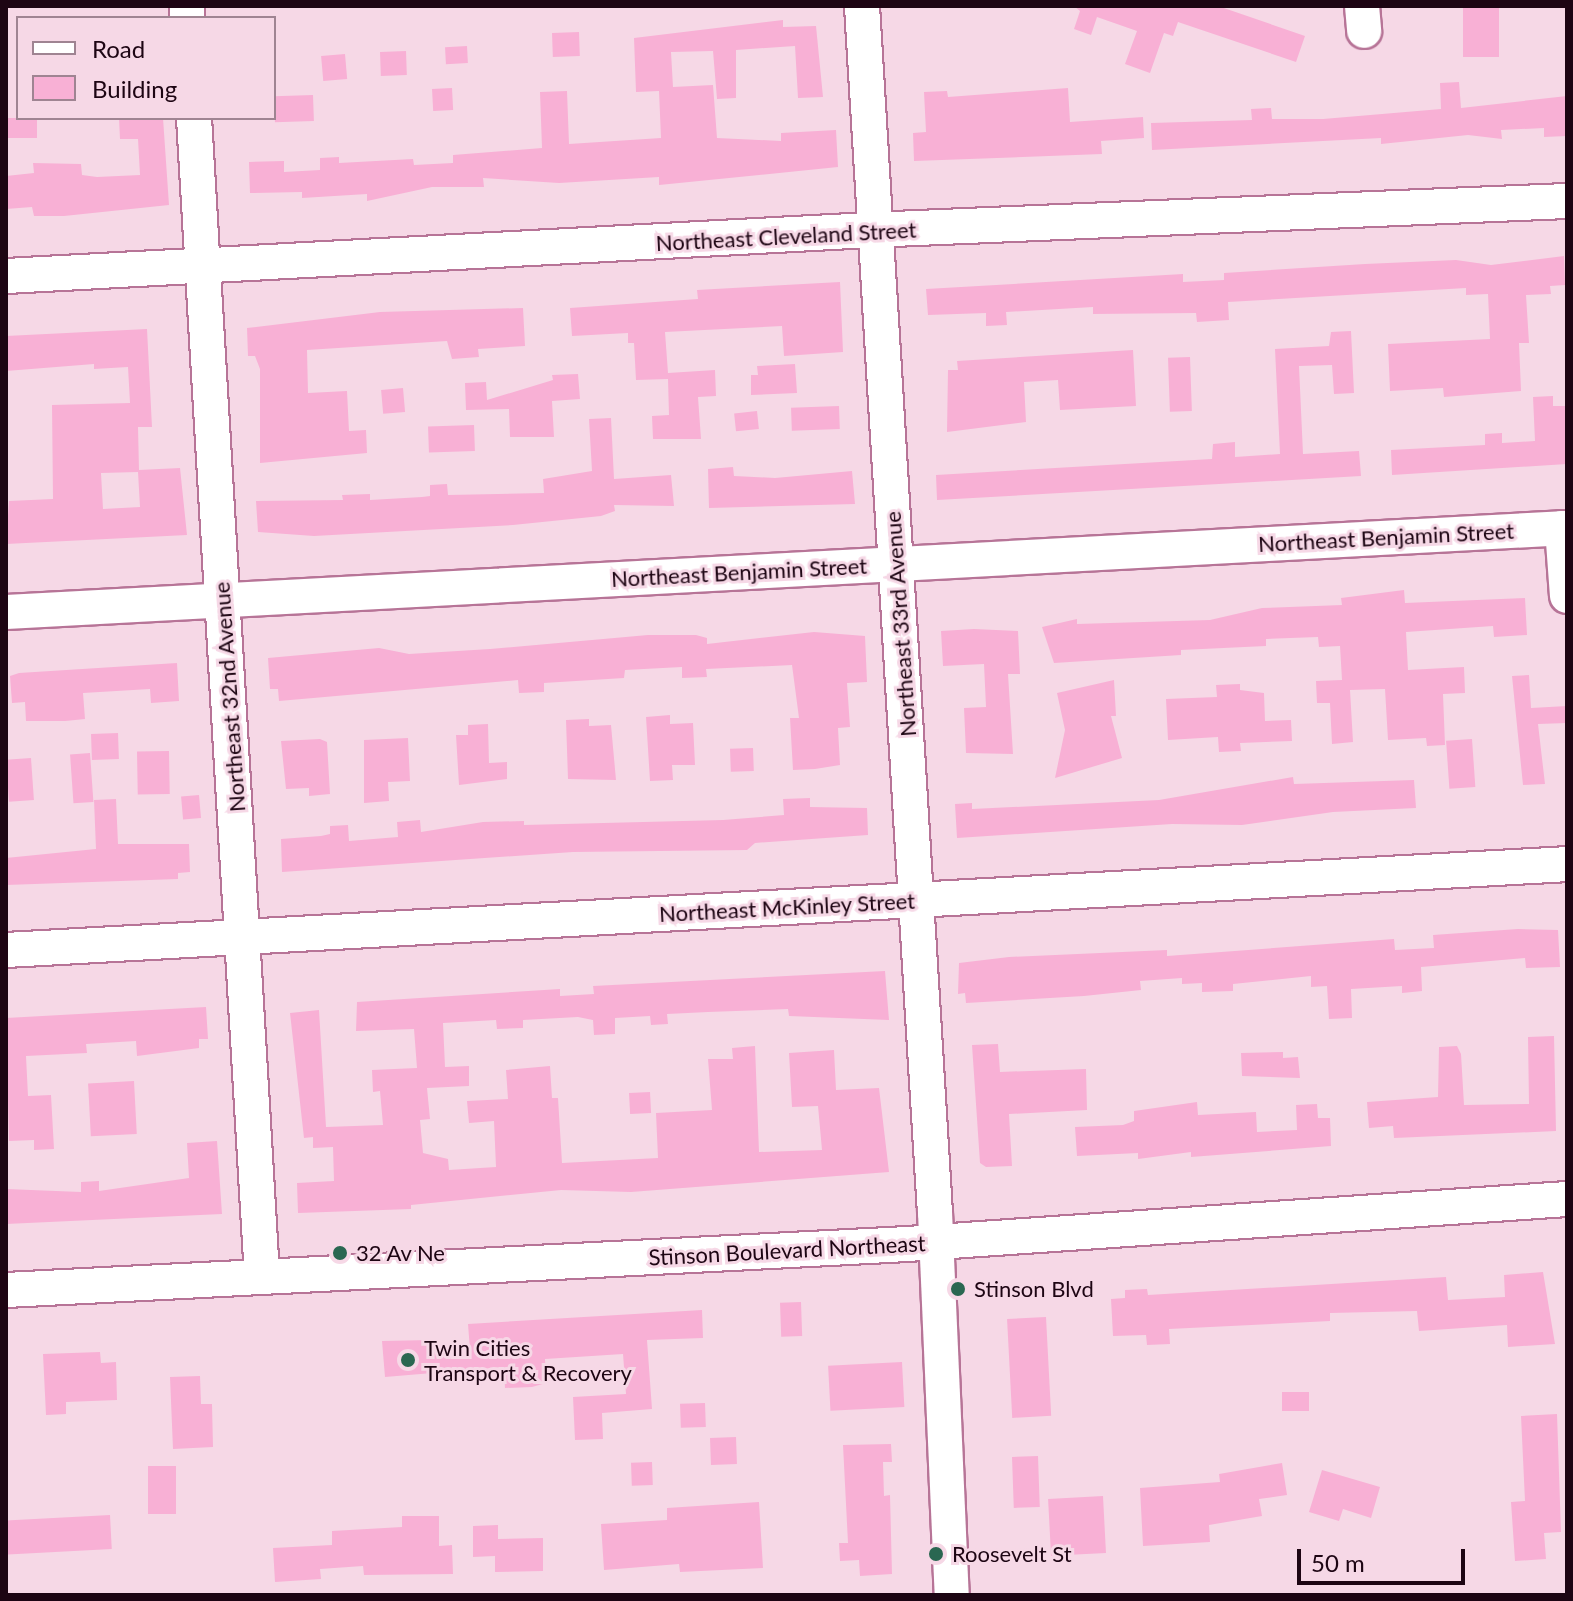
<!DOCTYPE html>
<html>
<head>
<meta charset="utf-8">
<style>
  body { margin:0 }
  #map { position:relative; width:1573px; height:1601px; overflow:hidden; background:#f6d8e6; font-family:Lato,sans-serif }
  div>[style] { position:absolute }
  .building>* { inset:0; background:#f8b0d5; transform-origin:0 0 }
  .roads { filter:drop-shadow(2px 0 #b77497) drop-shadow(-2px 0 #b77497) drop-shadow(0 2px #b77497) drop-shadow(0 -2px #b77497) }
  .minor>* { height:34px; margin:-17px; padding:0 17px; transform-origin:17px; border-radius:17px; background:#fff }
  .dots>* { width:22px; height:22px; translate:-50% -50%; box-sizing:border-box; border:4px solid #f6d8e6; border-radius:50% }
  span { translate:-50% -50%; white-space:nowrap; text-align:center; line-height:1.15; -webkit-text-stroke:6px #f6d8e6; paint-order:stroke }
  .street-label { font-size:22px; color:#1d0513 }
  .poi-label { font-size:22px; color:#1d0513 }
  .left { translate:0 -50%; text-align:left }
  .frame { position:absolute; inset:0; border:8px solid #1d0513; pointer-events:none }
  .legend { position:absolute; left:16px; top:16px; width:260px; height:104px; box-sizing:border-box; background:#f6d8e6; border:2px solid #9f8492; margin:0; padding:10px 14px; list-style:none; font-size:24px; color:#1d0513 }
  .legend li { display:flex; align-items:center; gap:16px; height:40px }
  .legend b { width:40px; border:2px solid #9f8492 }
  .scale { position:absolute; left:1297px; top:1549px; width:168px; height:36px; box-sizing:border-box; border:4px solid #1d0513; border-top:0; padding-left:10px; font-size:24px; line-height:28px; white-space:nowrap; color:#1d0513; -webkit-text-stroke:6px #f6d8e6; paint-order:stroke }
</style>
</head>
<body>
<div id="map">
  <div class="building">
    <div style="clip-path:polygon(1074px 6px,1218px 6px,1305px 36px,1296px 62px,1178px 22px,1173px 36px,1164px 33px,1150px 73px,1125px 64px,1137px 31px,1097px 17px,1091px 35px,1074px 29px,1080px 11px)"></div>
    <div style="left:1463px;top:6px;width:36px;height:51px"></div>
    <div style="clip-path:polygon(783px 20px,783px 27px,816px 26px,823px 97px,798px 98px,795px 46px,736px 50px,736px 98px,717px 99px,713px 51px,671px 52px,673px 87px,713px 85px,717px 138px,781px 141px,781px 133px,836px 130px,838px 167px,659px 185px,659px 177px,559px 183px,483px 178px,484px 187px,432px 187px,367px 201px,367px 194px,302px 198px,302px 192px,250px 193px,249px 162px,284px 161px,284px 172px,320px 170px,320px 158px,339px 157px,339px 163px,413px 159px,414px 165px,453px 163px,453px 155px,542px 148px,540px 92px,567px 91px,569px 144px,661px 138px,659px 91px,636px 92px,634px 38px)"></div>
    <div style="left:579px;top:32px;width:24px;height:27px;rotate:88deg"></div>
    <div style="left:467px;top:46px;width:17px;height:22px;rotate:87deg"></div>
    <div style="left:406px;top:51px;width:24px;height:26px;rotate:88deg"></div>
    <div style="left:345px;top:54px;width:25px;height:24px;rotate:85deg"></div>
    <div style="clip-path:polygon(1459px 82px,1461px 108px,1567px 96px,1567px 136px,1544px 137px,1544px 128px,1501px 130px,1502px 139px,1468px 135px,1381px 144px,1381px 138px,1152px 150px,1151px 123px,1252px 120px,1251px 109px,1271px 108px,1272px 119px,1323px 119px,1441px 109px,1440px 83px)"></div>
    <div style="left:452px;top:88px;width:22px;height:20px;rotate:87deg"></div>
    <div style="clip-path:polygon(1068px 88px,1070px 122px,1143px 117px,1144px 138px,1101px 141px,1102px 154px,914px 161px,913px 133px,926px 132px,924px 92px,947px 91px,948px 97px)"></div>
    <div style="left:313px;top:95px;width:26px;height:39px;rotate:88deg"></div>
    <div style="left:6px;top:118px;width:31px;height:20px"></div>
    <div style="clip-path:polygon(119px 118px,163px 118px,169px 205px,64px 216px,34px 216px,32px 207px,6px 209px,6px 176px,34px 173px,33px 163px,81px 164px,82px 175px,97px 177px,140px 175px,138px 139px,120px 139px)"></div>
    <div style="clip-path:polygon(1564px 256px,1565px 285px,1550px 286px,1551px 294px,1526px 295px,1529px 343px,1519px 343px,1521px 391px,1444px 397px,1443px 388px,1390px 391px,1388px 344px,1490px 339px,1488px 294px,1466px 295px,1466px 288px,1228px 302px,1229px 320px,1197px 322px,1196px 313px,1093px 314px,1093px 307px,1006px 312px,1007px 325px,986px 326px,986px 313px,928px 315px,926px 289px,1183px 274px,1183px 282px,1224px 280px,1224px 273px,1365px 264px,1456px 260px,1491px 265px)"></div>
    <div style="clip-path:polygon(840px 282px,843px 352px,784px 356px,782px 326px,665px 332px,668px 373px,715px 370px,716px 396px,698px 397px,701px 439px,653px 439px,652px 416px,669px 415px,668px 379px,636px 380px,634px 343px,628px 343px,628px 333px,572px 336px,570px 308px,698px 299px,697px 290px)"></div>
    <div style="clip-path:polygon(523px 308px,525px 346px,478px 349px,479px 357px,452px 359px,447px 341px,307px 350px,308px 393px,347px 391px,349px 431px,366px 430px,367px 453px,260px 463px,260px 369px,255px 356px,248px 356px,247px 328px,380px 312px)"></div>
    <div style="clip-path:polygon(evenodd,147px 329px,152px 427px,138px 427px,139px 470px,180px 468px,187px 535px,6px 544px,9px 501px,53px 499px,52px 405px,130px 403px,128px 367px,94px 369px,94px 364px,6px 371px,6px 336px,147px 329px,138px 472px,140px 507px,103px 509px,101px 473px,138px 472px)"></div>
    <div style="clip-path:polygon(1351px 331px,1354px 393px,1334px 394px,1332px 365px,1299px 366px,1303px 454px,1359px 451px,1361px 476px,937px 500px,936px 475px,1212px 459px,1213px 444px,1235px 442px,1235px 457px,1280px 454px,1275px 349px,1329px 346px,1331px 332px)"></div>
    <div style="clip-path:polygon(1133px 350px,1136px 406px,1060px 410px,1058px 380px,1024px 382px,1026px 422px,947px 432px,948px 370px,958px 370px,957px 361px)"></div>
    <div style="left:1190px;top:357px;width:54px;height:22px;rotate:88deg"></div>
    <div style="clip-path:polygon(795px 364px,797px 393px,751px 395px,751px 375px,758px 375px,757px 366px)"></div>
    <div style="clip-path:polygon(578px 374px,580px 399px,552px 401px,554px 437px,510px 437px,509px 409px,466px 410px,465px 383px,486px 382px,487px 400px,553px 380px,552px 375px)"></div>
    <div style="left:403px;top:388px;width:24px;height:22px;rotate:85deg"></div>
    <div style="clip-path:polygon(1553px 396px,1553px 406px,1567px 406px,1567px 464px,1392px 475px,1391px 450px,1485px 445px,1485px 434px,1502px 433px,1502px 443px,1535px 441px,1533px 397px)"></div>
    <div style="left:839px;top:406px;width:23px;height:48px;rotate:88deg"></div>
    <div style="left:757px;top:411px;width:18px;height:23px;rotate:84deg"></div>
    <div style="clip-path:polygon(611px 418px,614px 479px,671px 475px,674px 506px,614px 505px,615px 511px,601px 516px,513px 525px,314px 536px,258px 532px,256px 501px,343px 500px,342px 495px,370px 494px,370px 500px,422px 497px,430px 496px,430px 485px,447px 484px,448px 495px,544px 493px,543px 479px,592px 471px,589px 419px)"></div>
    <div style="left:474px;top:425px;width:26px;height:46px;rotate:88deg"></div>
    <div style="clip-path:polygon(733px 467px,734px 476px,775px 478px,852px 471px,855px 504px,709px 508px,708px 469px)"></div>
    <div style="clip-path:polygon(1404px 590px,1405px 603px,1525px 598px,1527px 635px,1494px 637px,1493px 626px,1406px 632px,1408px 670px,1464px 667px,1465px 693px,1443px 694px,1445px 745px,1427px 746px,1426px 738px,1388px 740px,1385px 689px,1350px 690px,1353px 742px,1332px 744px,1330px 703px,1317px 703px,1316px 681px,1342px 680px,1340px 646px,1319px 647px,1318px 637px,1266px 639px,1266px 646px,1181px 650px,1181px 655px,1054px 663px,1042px 627px,1077px 619px,1077px 624px,1210px 620px,1262px 608px,1342px 605px,1341px 598px)"></div>
    <div style="clip-path:polygon(974px 629px,1018px 631px,1020px 674px,1008px 674px,1013px 754px,966px 753px,964px 708px,986px 707px,984px 664px,943px 666px,941px 631px)"></div>
    <div style="clip-path:polygon(814px 632px,865px 636px,867px 682px,847px 683px,850px 727px,838px 728px,840px 765px,815px 769px,793px 770px,790px 718px,799px 718px,792px 665px,706px 669px,707px 677px,682px 678px,682px 667px,625px 670px,624px 678px,544px 683px,544px 692px,519px 693px,518px 680px,279px 701px,278px 689px,270px 689px,268px 658px,379px 648px,409px 654px,490px 649px,648px 635px,696px 635px,707px 638px,707px 644px)"></div>
    <div style="clip-path:polygon(177px 663px,179px 701px,151px 703px,150px 689px,83px 693px,85px 719px,65px 721px,26px 721px,25px 702px,12px 703px,10px 676px,19px 673px)"></div>
    <div style="clip-path:polygon(1529px 675px,1531px 708px,1567px 706px,1567px 723px,1538px 724px,1545px 784px,1523px 785px,1512px 676px)"></div>
    <div style="clip-path:polygon(1114px 680px,1116px 716px,1111px 716px,1122px 758px,1055px 778px,1065px 730px,1057px 693px)"></div>
    <div style="clip-path:polygon(1240px 684px,1240px 690px,1264px 693px,1265px 721px,1291px 720px,1292px 741px,1240px 743px,1241px 751px,1219px 752px,1218px 737px,1168px 740px,1166px 699px,1217px 697px,1216px 685px)"></div>
    <div style="clip-path:polygon(670px 715px,670px 724px,693px 723px,695px 765px,672px 765px,673px 780px,650px 781px,646px 717px)"></div>
    <div style="clip-path:polygon(589px 719px,589px 726px,611px 725px,616px 780px,568px 779px,566px 720px)"></div>
    <div style="clip-path:polygon(488px 724px,489px 763px,507px 762px,507px 779px,459px 785px,456px 735px,468px 735px,468px 725px)"></div>
    <div style="left:118px;top:733px;width:26px;height:27px;rotate:88deg"></div>
    <div style="clip-path:polygon(408px 738px,410px 781px,388px 782px,389px 801px,364px 803px,364px 740px)"></div>
    <div style="clip-path:polygon(320px 739px,327px 742px,330px 794px,309px 796px,309px 788px,286px 789px,281px 741px)"></div>
    <div style="left:1472px;top:739px;width:48px;height:26px;rotate:86deg"></div>
    <div style="left:753px;top:748px;width:23px;height:23px;rotate:88deg"></div>
    <div style="left:169px;top:751px;width:43px;height:32px;rotate:89deg"></div>
    <div style="left:90px;top:753px;width:49px;height:20px;rotate:86deg"></div>
    <div style="left:31px;top:758px;width:42px;height:25px;rotate:86deg"></div>
    <div style="clip-path:polygon(1293px 777px,1294px 784px,1414px 780px,1416px 808px,1333px 812px,1242px 825px,1172px 824px,957px 838px,955px 804px,972px 803px,972px 809px,1159px 800px)"></div>
    <div style="left:199px;top:795px;width:23px;height:18px;rotate:85deg"></div>
    <div style="clip-path:polygon(810px 798px,810px 807px,867px 808px,868px 835px,755px 843px,747px 850px,573px 852px,282px 872px,281px 839px,321px 836px,330px 834px,330px 826px,348px 825px,349px 841px,398px 837px,397px 822px,420px 820px,421px 832px,483px 822px,524px 821px,524px 825px,723px 820px,784px 815px,783px 799px)"></div>
    <div style="clip-path:polygon(116px 799px,118px 844px,189px 844px,190px 872px,178px 873px,178px 879px,6px 885px,6px 858px,96px 849px,94px 800px)"></div>
    <div style="clip-path:polygon(1518px 929px,1558px 930px,1560px 967px,1526px 968px,1525px 958px,1421px 967px,1422px 991px,1402px 993px,1402px 986px,1351px 989px,1352px 1018px,1329px 1019px,1327px 986px,1311px 987px,1311px 976px,1233px 984px,1233px 991px,1202px 992px,1202px 983px,1182px 984px,1182px 978px,1140px 981px,1141px 990px,1084px 996px,966px 1003px,965px 993px,958px 994px,959px 963px,1009px 957px,1167px 950px,1167px 956px,1394px 939px,1395px 950px,1434px 948px,1433px 935px)"></div>
    <div style="clip-path:polygon(885px 971px,889px 1020px,789px 1016px,788px 1009px,708px 1012px,667px 1014px,668px 1024px,651px 1025px,650px 1016px,615px 1018px,615px 1034px,594px 1035px,593px 1020px,578px 1017px,523px 1020px,523px 1028px,497px 1029px,496px 1020px,443px 1023px,445px 1067px,469px 1066px,469px 1086px,427px 1088px,430px 1119px,420px 1120px,423px 1153px,448px 1159px,449px 1170px,496px 1167px,494px 1121px,469px 1123px,467px 1101px,508px 1099px,506px 1070px,550px 1066px,552px 1098px,558px 1098px,562px 1163px,658px 1158px,656px 1113px,712px 1110px,708px 1059px,733px 1059px,732px 1048px,755px 1046px,759px 1152px,822px 1150px,818px 1106px,792px 1107px,789px 1053px,834px 1050px,836px 1090px,879px 1088px,889px 1172px,631px 1192px,561px 1190px,411px 1205px,411px 1209px,298px 1213px,297px 1183px,334px 1181px,333px 1147px,313px 1148px,313px 1137px,304px 1138px,290px 1013px,319px 1010px,326px 1127px,383px 1125px,380px 1091px,373px 1092px,372px 1070px,417px 1068px,414px 1029px,356px 1031px,357px 1002px,560px 989px,560px 996px,594px 994px,593px 986px)"></div>
    <div style="clip-path:polygon(206px 1007px,208px 1039px,199px 1039px,199px 1048px,137px 1056px,136px 1041px,86px 1044px,87px 1053px,26px 1056px,28px 1096px,51px 1095px,54px 1149px,34px 1150px,34px 1140px,9px 1141px,6px 1018px)"></div>
    <div style="clip-path:polygon(1554px 1036px,1556px 1131px,1394px 1138px,1393px 1126px,1369px 1128px,1367px 1102px,1438px 1097px,1439px 1047px,1457px 1046px,1461px 1054px,1464px 1105px,1529px 1104px,1528px 1037px)"></div>
    <div style="clip-path:polygon(998px 1044px,1000px 1072px,1086px 1069px,1087px 1110px,1009px 1114px,1012px 1166px,986px 1167px,980px 1163px,972px 1045px)"></div>
    <div style="clip-path:polygon(1283px 1052px,1283px 1058px,1298px 1057px,1300px 1078px,1242px 1076px,1241px 1053px)"></div>
    <div style="left:134px;top:1081px;width:53px;height:46px;rotate:87deg"></div>
    <div style="left:650px;top:1092px;width:21px;height:21px;rotate:87deg"></div>
    <div style="clip-path:polygon(1197px 1102px,1198px 1115px,1256px 1112px,1257px 1132px,1297px 1130px,1296px 1105px,1317px 1104px,1318px 1118px,1330px 1118px,1331px 1146px,1191px 1157px,1191px 1152px,1138px 1159px,1138px 1153px,1077px 1156px,1075px 1127px,1123px 1125px,1134px 1121px,1134px 1111px)"></div>
    <div style="clip-path:polygon(217px 1141px,222px 1214px,6px 1224px,6px 1189px,81px 1192px,81px 1182px,99px 1181px,99px 1191px,189px 1178px,187px 1143px)"></div>
    <div style="clip-path:polygon(1543px 1272px,1555px 1344px,1508px 1347px,1507px 1325px,1419px 1331px,1417px 1311px,1330px 1313px,1330px 1321px,1169px 1329px,1170px 1344px,1147px 1345px,1146px 1335px,1113px 1336px,1111px 1299px,1125px 1298px,1125px 1290px,1147px 1289px,1148px 1295px,1446px 1277px,1448px 1300px,1505px 1297px,1504px 1275px)"></div>
    <div style="left:801px;top:1302px;width:34px;height:21px;rotate:88deg"></div>
    <div style="clip-path:polygon(702px 1310px,703px 1338px,647px 1340px,652px 1409px,602px 1413px,603px 1439px,575px 1440px,573px 1397px,626px 1394px,623px 1354px,545px 1359px,546px 1383px,532px 1387px,505px 1388px,504px 1367px,385px 1377px,382px 1341px,431px 1340px,432px 1352px,470px 1350px,468px 1324px)"></div>
    <div style="left:1046px;top:1317px;width:99px;height:39px;rotate:87deg"></div>
    <div style="clip-path:polygon(100px 1352px,101px 1363px,116px 1362px,117px 1400px,66px 1402px,66px 1414px,46px 1415px,43px 1354px)"></div>
    <div style="left:902px;top:1362px;width:45px;height:74px;rotate:87deg"></div>
    <div style="clip-path:polygon(200px 1376px,201px 1404px,212px 1404px,213px 1447px,173px 1449px,170px 1377px)"></div>
    <div style="left:1309px;top:1392px;width:19px;height:27px;rotate:90deg"></div>
    <div style="left:705px;top:1403px;width:24px;height:25px;rotate:88deg"></div>
    <div style="clip-path:polygon(1557px 1414px,1561px 1532px,1544px 1533px,1546px 1559px,1515px 1561px,1511px 1502px,1525px 1501px,1521px 1416px)"></div>
    <div style="left:736px;top:1437px;width:27px;height:26px;rotate:88deg"></div>
    <div style="clip-path:polygon(891px 1444px,892px 1462px,883px 1462px,884px 1496px,890px 1495px,892px 1574px,860px 1576px,859px 1560px,840px 1561px,839px 1543px,848px 1543px,843px 1445px)"></div>
    <div style="left:1038px;top:1456px;width:51px;height:26px;rotate:88deg"></div>
    <div style="left:652px;top:1462px;width:23px;height:21px;rotate:88deg"></div>
    <div style="clip-path:polygon(1282px 1463px,1287px 1495px,1259px 1499px,1262px 1516px,1209px 1525px,1210px 1542px,1143px 1546px,1140px 1488px,1220px 1482px,1219px 1474px)"></div>
    <div style="left:148px;top:1466px;width:28px;height:48px"></div>
    <div style="clip-path:polygon(1322px 1470px,1380px 1487px,1371px 1518px,1343px 1509px,1339px 1521px,1309px 1512px)"></div>
    <div style="left:1103px;top:1496px;width:57px;height:55px;rotate:87deg"></div>
    <div style="clip-path:polygon(759px 1502px,763px 1568px,680px 1572px,679px 1564px,604px 1570px,601px 1524px,667px 1520px,667px 1508px)"></div>
    <div style="left:110px;top:1515px;width:34px;height:104px;rotate:87deg"></div>
    <div style="clip-path:polygon(402px 1516px,439px 1516px,439px 1546px,452px 1545px,453px 1574px,364px 1575px,363px 1566px,320px 1569px,321px 1579px,275px 1582px,273px 1548px,332px 1545px,332px 1531px,402px 1527px)"></div>
    <div style="clip-path:polygon(498px 1525px,498px 1539px,543px 1538px,543px 1571px,495px 1572px,495px 1556px,473px 1557px,473px 1526px)"></div>
  </div>
  <div class="roads">
    <div class="minor">
      <div style="left:187px;top:6px;width:12px;rotate:90deg"></div>
      <div style="left:862px;top:6px;width:1208px;rotate:86.54deg"></div>
      <div style="left:935px;top:1212px;width:383px;rotate:87.5deg"></div>
      <div style="left:1362px;top:6px;width:25px;rotate:85deg"></div>
      <div style="left:194px;top:118px;width:1160px;rotate:86.64deg"></div>
      <div style="left:6px;top:276px;width:864px;rotate:-3.05deg"></div>
      <div style="left:869px;top:230px;width:699px;rotate:-2.38deg"></div>
      <div style="left:1562px;top:528px;width:68px;rotate:85.8deg"></div>
      <div style="left:6px;top:612px;width:1563px;rotate:-3.08deg"></div>
      <div style="left:6px;top:950px;width:1563px;rotate:-3.15deg"></div>
      <div style="left:6px;top:1290px;width:902px;rotate:-2.92deg"></div>
      <div style="left:907px;top:1244px;width:662px;rotate:-3.9deg"></div>
    </div>
  </div>
  <div class="dots">
    <div style="left:340px;top:1253px;background:#2a6751"></div>
    <div style="left:958px;top:1289px;background:#2a6751"></div>
    <div style="left:408px;top:1360px;background:#2a6751"></div>
    <div style="left:936px;top:1554px;background:#2a6751"></div>
  </div>
  <div class="street-label">
    <span style="left:786px;top:236px;rotate:-3deg">Northeast Cleveland Street</span>
    <span style="left:1386px;top:537px;rotate:-3deg">Northeast Benjamin Street</span>
    <span style="left:739px;top:572px;rotate:-3deg">Northeast Benjamin Street</span>
    <span style="left:900px;top:624px;rotate:-94deg">Northeast 33rd Avenue</span>
    <span style="left:229px;top:697px;rotate:-94deg">Northeast 32nd Avenue</span>
    <span style="left:787px;top:907px;rotate:-3deg">Northeast McKinley Street</span>
    <span style="left:787px;top:1250px;rotate:-3deg">Stinson Boulevard Northeast</span>
  </div>
  <div class="poi-label">
    <span class="left" style="left:356px;top:1253px">32 Av Ne</span>
    <span class="left" style="left:974px;top:1289px">Stinson Blvd</span>
    <span class="left" style="left:424px;top:1360px">Twin Cities<br>Transport &amp; Recovery</span>
    <span class="left" style="left:952px;top:1554px">Roosevelt St</span>
  </div>
  <div class="frame"></div>
  <ul class="legend">
  <li><b style="height:10px;background:#fff"></b>Road</li>
  <li><b style="height:22px;background:#f8b0d5"></b>Building</li>
  </ul>
  <div class="scale">50 m</div>
</div>
</body>
</html>
